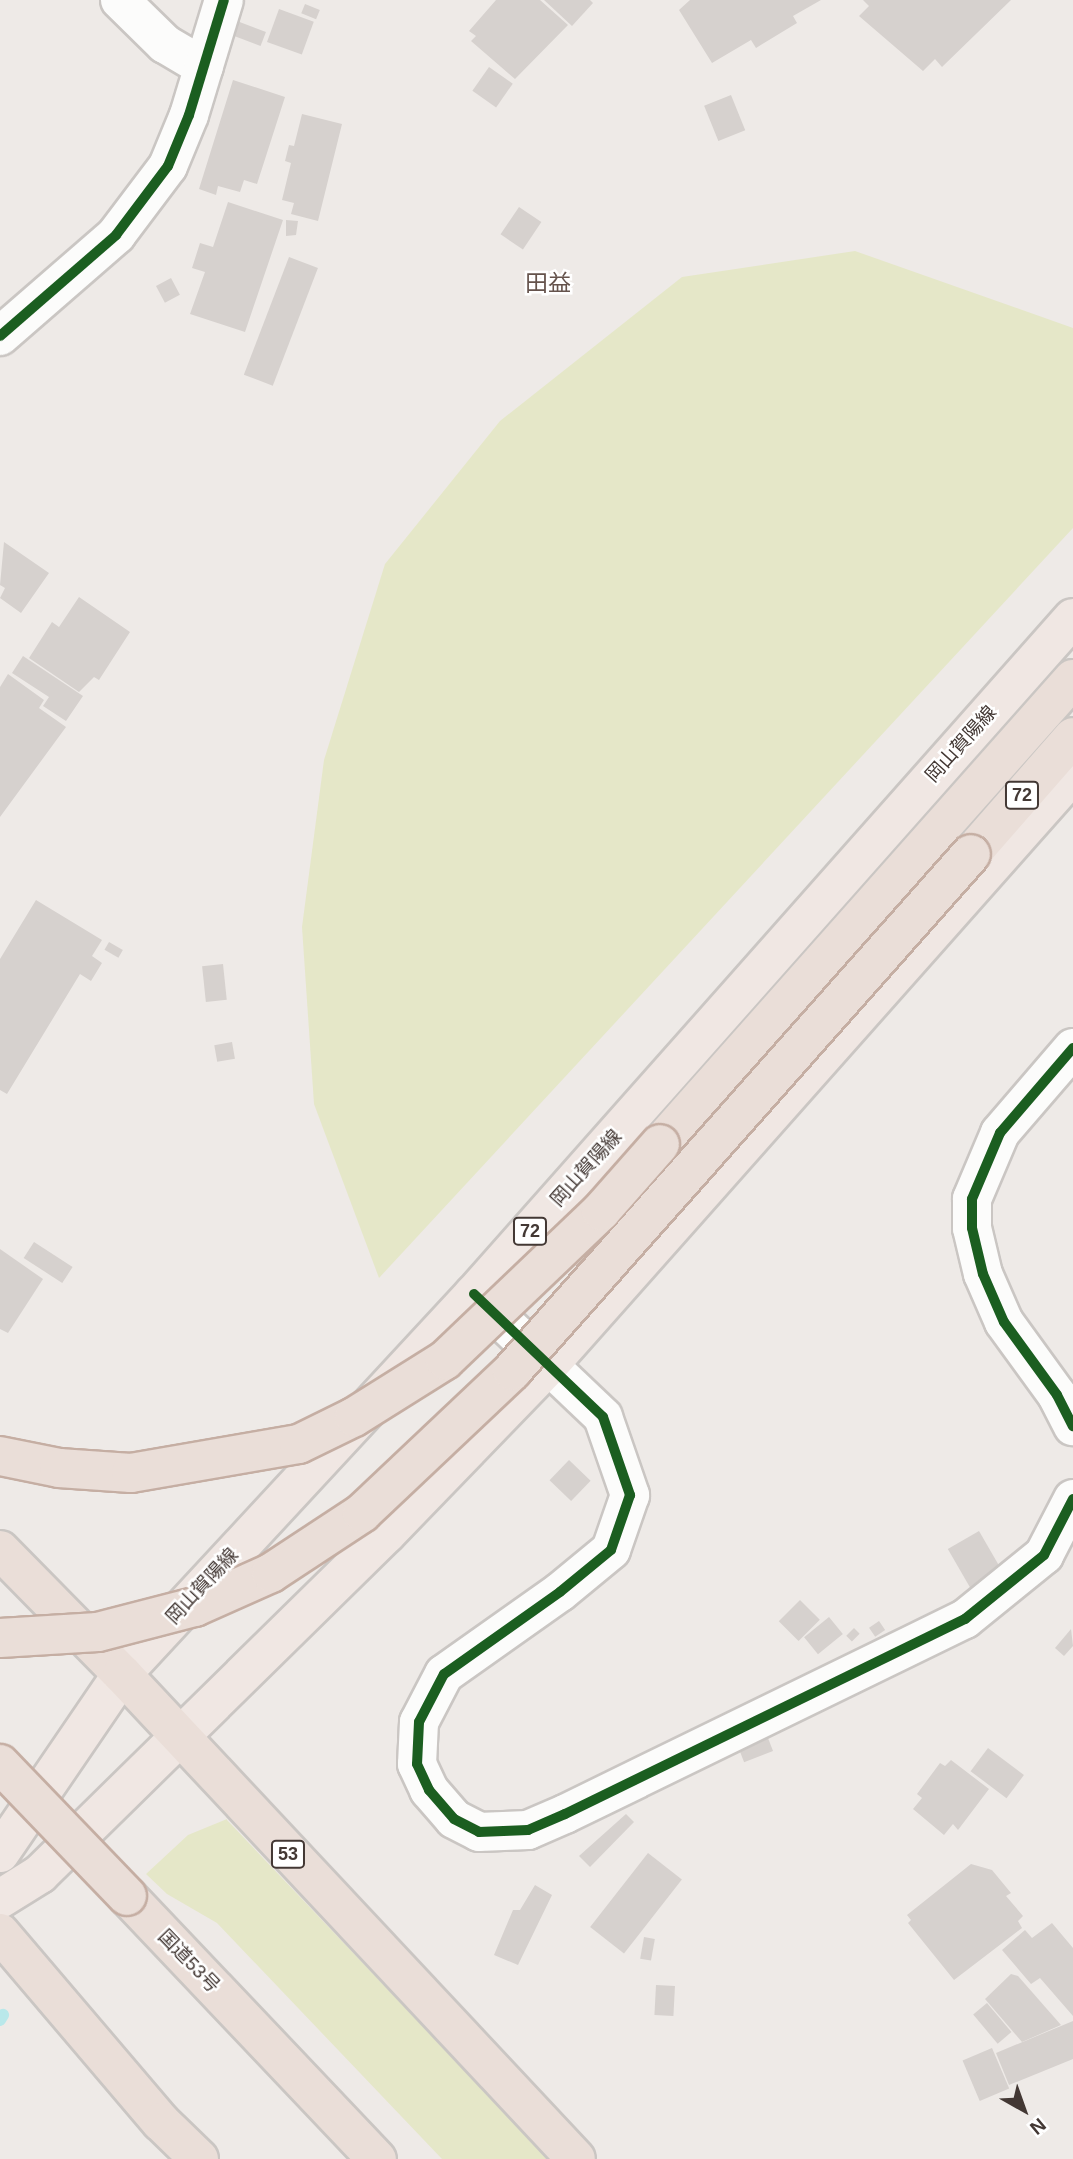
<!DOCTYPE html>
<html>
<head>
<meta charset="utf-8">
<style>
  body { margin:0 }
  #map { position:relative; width:1073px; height:2159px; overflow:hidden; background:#eeeae7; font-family:Arial,"Noto Sans JP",sans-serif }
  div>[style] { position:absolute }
  .green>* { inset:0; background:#e5e7c8 }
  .stream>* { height:12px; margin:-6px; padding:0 6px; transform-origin:6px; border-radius:6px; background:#b9e8ea }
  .building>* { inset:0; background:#d6d1ce; transform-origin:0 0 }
  .roads { filter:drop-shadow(2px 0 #cac6c3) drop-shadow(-2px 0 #cac6c3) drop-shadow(0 2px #cac6c3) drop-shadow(0 -2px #cac6c3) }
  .minor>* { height:38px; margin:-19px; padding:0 19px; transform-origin:19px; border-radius:19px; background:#fcfcfb }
  .major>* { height:38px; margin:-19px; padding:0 19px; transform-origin:19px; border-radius:19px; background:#f0e7e3 }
  .highway>* { height:38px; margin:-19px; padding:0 19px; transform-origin:19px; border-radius:19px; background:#eaded8 }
  .bridges { filter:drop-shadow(2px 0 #c5aea3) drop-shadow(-2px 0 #c5aea3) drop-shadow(0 2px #c5aea3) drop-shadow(0 -2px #c5aea3) }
  .highway-bridge>* { height:38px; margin:-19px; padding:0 19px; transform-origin:19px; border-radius:19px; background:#eaded8 }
  .cycleway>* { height:10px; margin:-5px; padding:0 5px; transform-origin:5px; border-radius:5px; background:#1b5e20 }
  span { translate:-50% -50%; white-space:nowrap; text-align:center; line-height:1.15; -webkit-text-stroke:5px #fff; paint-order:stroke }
  .shield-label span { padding:2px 5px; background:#fff; border:2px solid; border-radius:5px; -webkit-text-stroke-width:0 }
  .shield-label { font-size:18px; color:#433834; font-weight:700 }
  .street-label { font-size:19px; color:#433834 }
  .quarter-label { font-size:23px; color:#65534c }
  .north { position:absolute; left:989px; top:2075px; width:70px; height:70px; -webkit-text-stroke:5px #fff; paint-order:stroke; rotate:140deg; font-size:19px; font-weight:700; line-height:28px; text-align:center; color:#433834 }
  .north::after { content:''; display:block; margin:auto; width:24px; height:32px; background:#433834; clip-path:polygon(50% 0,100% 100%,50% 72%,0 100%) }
</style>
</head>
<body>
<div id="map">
  <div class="green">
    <div style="clip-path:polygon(855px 251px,1073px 328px,1073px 528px,379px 1278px,314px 1104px,302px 927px,324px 760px,385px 564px,500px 421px,682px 277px)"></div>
    <div style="clip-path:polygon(227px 1819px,227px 1820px,549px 2159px,442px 2159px,217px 1923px,167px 1894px,146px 1874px,188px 1835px)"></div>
  </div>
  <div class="stream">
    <div style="left:0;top:2020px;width:6px;rotate:-59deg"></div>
  </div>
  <div class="building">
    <div style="clip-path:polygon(496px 0,540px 0,568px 25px,515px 79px,471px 41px,476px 36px,469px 31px)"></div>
    <div style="clip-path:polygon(544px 0,590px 0,593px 3px,572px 26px)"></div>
    <div style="clip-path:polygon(690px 0,821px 0,793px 16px,797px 23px,756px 48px,751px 40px,712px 63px,679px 10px)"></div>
    <div style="clip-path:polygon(863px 0,1011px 0,942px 67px,935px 59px,923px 71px,859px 16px,869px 6px)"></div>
    <div style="left:305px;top:4px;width:16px;height:10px;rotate:22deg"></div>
    <div style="left:279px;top:9px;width:37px;height:35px;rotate:20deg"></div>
    <div style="left:237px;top:21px;width:31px;height:15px;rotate:21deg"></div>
    <div style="left:489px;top:67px;width:29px;height:29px;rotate:35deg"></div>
    <div style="clip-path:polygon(233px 80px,285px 97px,257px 184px,244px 180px,240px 192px,218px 186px,216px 195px,199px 189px)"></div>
    <div style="left:731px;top:95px;width:38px;height:29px;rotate:68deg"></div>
    <div style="clip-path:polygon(302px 114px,342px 124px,318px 221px,291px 214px,294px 203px,282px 200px,291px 163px,285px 161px,289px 145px,294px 146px)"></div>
    <div style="clip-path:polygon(228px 202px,283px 220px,245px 332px,190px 314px,205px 272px,192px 268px,200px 243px,213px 247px)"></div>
    <div style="left:519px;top:207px;width:27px;height:33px;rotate:34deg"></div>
    <div style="clip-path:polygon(286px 220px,298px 221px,296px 235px,286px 236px)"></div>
    <div style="left:289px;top:257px;width:31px;height:126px;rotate:21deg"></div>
    <div style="left:171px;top:278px;width:19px;height:17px;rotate:62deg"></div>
    <div style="clip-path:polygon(4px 542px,49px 573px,21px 613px,0 598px,5px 588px,0 585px)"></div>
    <div style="clip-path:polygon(79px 597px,130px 632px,99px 680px,94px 677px,79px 692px,29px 658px,52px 622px,59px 627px)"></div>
    <div style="clip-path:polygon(23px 656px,83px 696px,66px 721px,43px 706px,49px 697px,12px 673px)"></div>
    <div style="clip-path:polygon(8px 674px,44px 700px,39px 708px,66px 727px,0 817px,0 687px)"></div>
    <div style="clip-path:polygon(36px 900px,102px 940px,92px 956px,102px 963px,91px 981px,80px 974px,7px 1094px,0 1090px,0 959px)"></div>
    <div style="left:109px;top:942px;width:16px;height:9px;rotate:30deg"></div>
    <div style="left:223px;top:964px;width:36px;height:21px;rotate:84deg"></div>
    <div style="left:232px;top:1042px;width:17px;height:18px;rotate:80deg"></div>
    <div style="left:34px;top:1242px;width:46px;height:19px;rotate:33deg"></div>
    <div style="clip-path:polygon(0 1249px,43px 1279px,8px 1333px,0 1329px)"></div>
    <div style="left:569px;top:1460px;width:30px;height:28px;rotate:44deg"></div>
    <div style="left:979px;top:1531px;width:48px;height:36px;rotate:60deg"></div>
    <div style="left:800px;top:1600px;width:28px;height:30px;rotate:45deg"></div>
    <div style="left:829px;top:1617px;width:22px;height:32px;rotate:51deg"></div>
    <div style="left:879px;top:1621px;width:11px;height:12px;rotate:56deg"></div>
    <div style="left:854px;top:1628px;width:8px;height:11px;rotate:45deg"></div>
    <div style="clip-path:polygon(1071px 1629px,1073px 1646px,1064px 1656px,1055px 1648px)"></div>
    <div style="left:768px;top:1738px;width:14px;height:31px;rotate:69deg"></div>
    <div style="left:988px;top:1748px;width:45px;height:29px;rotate:37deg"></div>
    <div style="clip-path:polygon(951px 1760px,989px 1789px,958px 1830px,953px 1824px,944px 1835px,913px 1809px,922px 1798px,917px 1794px,940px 1763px,945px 1766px)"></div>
    <div style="clip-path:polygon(626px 1814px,634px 1822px,590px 1867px,579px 1856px)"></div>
    <div style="left:648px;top:1853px;width:43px;height:94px;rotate:38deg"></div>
    <div style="clip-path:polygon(971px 1864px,992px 1870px,1011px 1893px,1006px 1896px,1023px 1916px,1018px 1921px,1022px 1928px,954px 1980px,908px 1923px,911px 1920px,907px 1915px)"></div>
    <div style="clip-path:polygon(535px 1885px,552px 1895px,518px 1965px,494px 1955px,513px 1910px,520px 1910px)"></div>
    <div style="clip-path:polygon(1052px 1923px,1073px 1948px,1073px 2016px,1040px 1978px,1031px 1984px,1002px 1950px,1025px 1930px,1032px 1938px)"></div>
    <div style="left:644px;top:1937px;width:11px;height:22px;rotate:10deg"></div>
    <div style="clip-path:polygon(1011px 1974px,1018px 1976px,1061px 2025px,1022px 2042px,985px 1999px)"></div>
    <div style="left:656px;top:1985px;width:19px;height:30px;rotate:3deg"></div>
    <div style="left:987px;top:2003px;width:38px;height:18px;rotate:50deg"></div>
    <div style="clip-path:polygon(1073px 2021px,1073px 2059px,1009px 2085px,996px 2053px)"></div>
    <div style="left:992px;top:2048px;width:44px;height:32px;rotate:67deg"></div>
  </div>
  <div class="roads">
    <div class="minor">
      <div style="left:120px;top:0;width:63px;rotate:44.4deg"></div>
      <div style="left:165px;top:44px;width:45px;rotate:30.5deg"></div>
      <div style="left:0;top:336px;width:154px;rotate:-41deg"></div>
      <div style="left:116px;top:235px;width:86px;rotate:-53deg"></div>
      <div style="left:168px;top:166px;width:55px;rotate:-67.6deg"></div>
      <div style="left:189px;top:115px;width:120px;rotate:-73.1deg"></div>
      <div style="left:1073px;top:1048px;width:112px;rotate:130.7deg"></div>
      <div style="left:1000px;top:1133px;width:72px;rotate:113deg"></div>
      <div style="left:972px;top:1199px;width:29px;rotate:90deg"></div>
      <div style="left:972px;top:1228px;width:47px;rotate:76.6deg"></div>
      <div style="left:983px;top:1274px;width:52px;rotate:66.4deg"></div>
      <div style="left:1004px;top:1322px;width:90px;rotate:54deg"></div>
      <div style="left:1057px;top:1395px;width:35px;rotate:63deg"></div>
      <div style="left:474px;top:1294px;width:178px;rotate:43.6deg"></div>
      <div style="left:603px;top:1417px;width:83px;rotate:70.9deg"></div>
      <div style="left:630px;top:1495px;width:58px;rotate:109.1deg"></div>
      <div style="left:611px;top:1550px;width:66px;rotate:140.5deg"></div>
      <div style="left:560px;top:1592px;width:142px;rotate:144.7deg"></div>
      <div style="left:444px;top:1674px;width:54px;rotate:117.5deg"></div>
      <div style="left:419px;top:1722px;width:42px;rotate:92.7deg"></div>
      <div style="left:417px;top:1764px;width:29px;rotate:65deg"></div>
      <div style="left:429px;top:1790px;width:38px;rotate:49deg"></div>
      <div style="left:454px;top:1819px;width:28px;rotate:27deg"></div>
      <div style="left:479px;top:1832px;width:49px;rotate:-2.3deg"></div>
      <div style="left:528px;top:1830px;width:40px;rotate:-23.4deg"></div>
      <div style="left:565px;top:1814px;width:445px;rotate:-26deg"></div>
      <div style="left:965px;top:1619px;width:102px;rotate:-39deg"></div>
      <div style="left:1044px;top:1555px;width:63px;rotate:-62.6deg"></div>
    </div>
    <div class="major">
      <div style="left:0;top:1853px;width:217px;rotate:-55.7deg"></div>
      <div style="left:122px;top:1674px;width:518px;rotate:-47.19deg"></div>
      <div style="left:474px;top:1294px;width:903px;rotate:-48.46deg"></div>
      <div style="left:0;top:1899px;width:47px;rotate:-32deg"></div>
      <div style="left:40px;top:1874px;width:485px;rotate:-44.5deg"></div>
      <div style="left:386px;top:1534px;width:235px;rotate:-46deg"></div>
      <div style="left:549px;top:1365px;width:790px;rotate:-48.44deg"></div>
    </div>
    <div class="highway">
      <div style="left:971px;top:854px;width:155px;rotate:-48.9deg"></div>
      <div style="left:660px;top:1144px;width:622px;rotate:-48.39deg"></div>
      <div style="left:0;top:1550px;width:174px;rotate:45.5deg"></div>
      <div style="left:122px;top:1674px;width:664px;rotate:46.89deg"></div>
      <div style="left:127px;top:1896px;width:363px;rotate:46.5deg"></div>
      <div style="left:0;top:1933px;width:248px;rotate:49.6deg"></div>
      <div style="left:161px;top:2122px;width:53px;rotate:44.2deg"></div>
    </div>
  </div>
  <div class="bridges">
    <div class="highway-bridge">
      <div style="left:0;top:1456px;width:60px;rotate:11.5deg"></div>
      <div style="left:59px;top:1468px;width:72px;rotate:4deg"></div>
      <div style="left:131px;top:1473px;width:170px;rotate:-9.8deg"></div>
      <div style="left:299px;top:1444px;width:61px;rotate:-26.1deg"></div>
      <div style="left:354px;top:1417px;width:107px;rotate:-32.1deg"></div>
      <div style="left:445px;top:1360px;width:216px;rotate:-43.7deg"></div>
      <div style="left:601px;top:1211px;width:89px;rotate:-48.6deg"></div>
      <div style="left:0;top:1638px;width:98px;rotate:-3.5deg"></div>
      <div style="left:98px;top:1632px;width:100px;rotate:-14.5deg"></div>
      <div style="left:195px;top:1607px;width:83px;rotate:-24.1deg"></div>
      <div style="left:271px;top:1573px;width:109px;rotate:-33.4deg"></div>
      <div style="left:362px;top:1513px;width:207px;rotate:-43.4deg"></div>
      <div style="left:512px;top:1371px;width:691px;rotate:-48.4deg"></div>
      <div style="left:0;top:1764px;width:183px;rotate:46.1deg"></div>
    </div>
  </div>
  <div class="cycleway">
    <div style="left:0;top:336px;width:154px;rotate:-41deg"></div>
    <div style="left:116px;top:235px;width:86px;rotate:-53deg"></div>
    <div style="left:168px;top:166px;width:55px;rotate:-67.6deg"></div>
    <div style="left:189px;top:115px;width:120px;rotate:-73.1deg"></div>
    <div style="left:1073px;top:1048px;width:112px;rotate:130.7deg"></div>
    <div style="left:1000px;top:1133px;width:72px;rotate:113deg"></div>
    <div style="left:972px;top:1199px;width:29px;rotate:90deg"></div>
    <div style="left:972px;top:1228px;width:47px;rotate:76.6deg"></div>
    <div style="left:983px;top:1274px;width:52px;rotate:66.4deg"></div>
    <div style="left:1004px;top:1322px;width:90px;rotate:54deg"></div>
    <div style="left:1057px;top:1395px;width:35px;rotate:63deg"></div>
    <div style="left:474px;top:1294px;width:178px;rotate:43.6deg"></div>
    <div style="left:603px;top:1417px;width:83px;rotate:70.9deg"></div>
    <div style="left:630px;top:1495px;width:58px;rotate:109.1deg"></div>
    <div style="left:611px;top:1550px;width:66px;rotate:140.5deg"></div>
    <div style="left:560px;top:1592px;width:142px;rotate:144.7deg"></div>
    <div style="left:444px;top:1674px;width:54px;rotate:117.5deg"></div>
    <div style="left:419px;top:1722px;width:42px;rotate:92.7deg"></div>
    <div style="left:417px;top:1764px;width:29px;rotate:65deg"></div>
    <div style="left:429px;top:1790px;width:38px;rotate:49deg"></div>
    <div style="left:454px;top:1819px;width:28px;rotate:27deg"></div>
    <div style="left:479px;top:1832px;width:49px;rotate:-2.3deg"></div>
    <div style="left:528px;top:1830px;width:40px;rotate:-23.4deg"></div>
    <div style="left:565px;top:1814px;width:445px;rotate:-26deg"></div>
    <div style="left:965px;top:1619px;width:102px;rotate:-39deg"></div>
    <div style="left:1044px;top:1555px;width:63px;rotate:-62.6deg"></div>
  </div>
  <div class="shield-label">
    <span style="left:1022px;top:795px">72</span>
    <span style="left:530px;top:1231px">72</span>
    <span style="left:288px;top:1854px">53</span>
  </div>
  <div class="street-label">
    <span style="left:961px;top:744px;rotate:-48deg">岡山賀陽線</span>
    <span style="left:586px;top:1168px;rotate:-48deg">岡山賀陽線</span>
    <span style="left:202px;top:1586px;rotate:-47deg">岡山賀陽線</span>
    <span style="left:189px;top:1961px;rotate:46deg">国道53号</span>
  </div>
  <div class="quarter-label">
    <span style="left:548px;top:283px">田益</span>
  </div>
  <div class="north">N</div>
</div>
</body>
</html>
